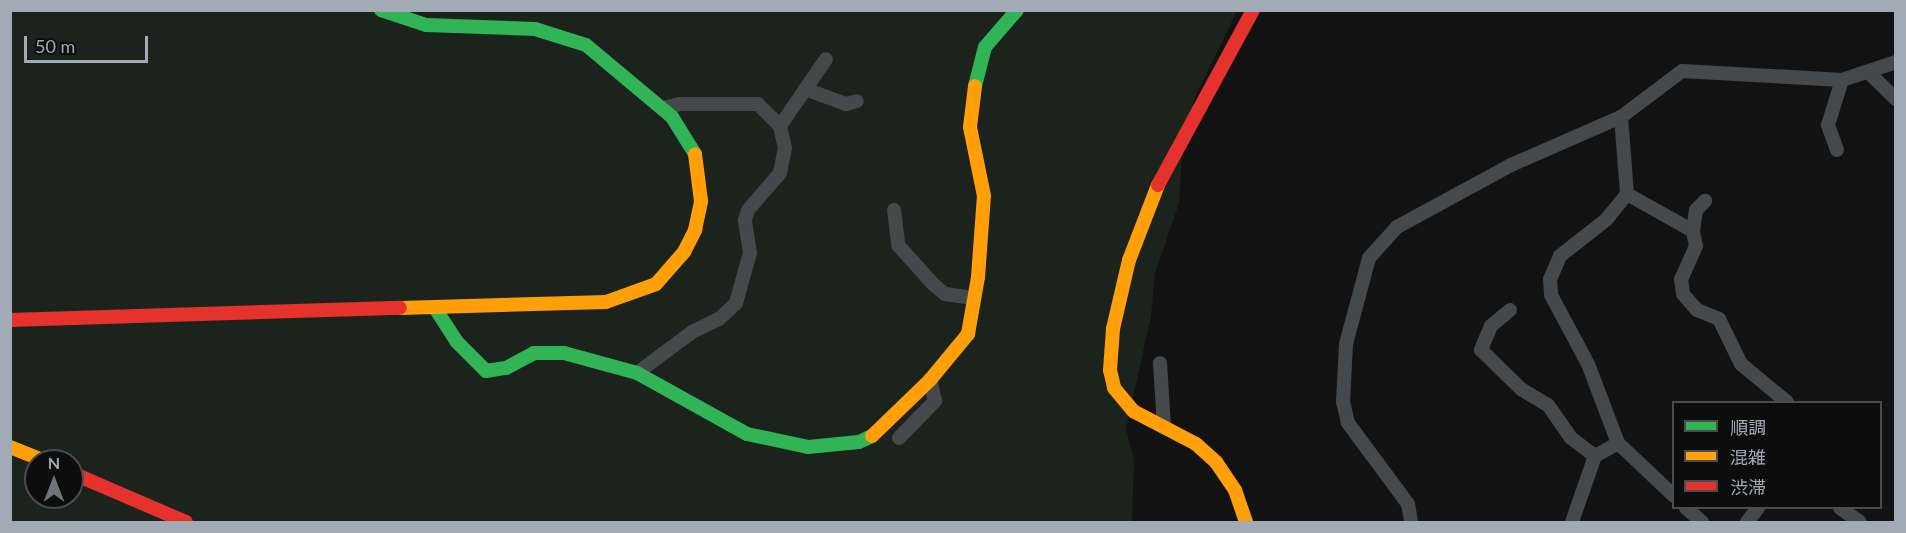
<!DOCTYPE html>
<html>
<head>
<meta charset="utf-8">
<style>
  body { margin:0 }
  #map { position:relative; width:1906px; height:533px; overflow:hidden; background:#121213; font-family:Lato,"Noto Sans JP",sans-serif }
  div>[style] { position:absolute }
  .green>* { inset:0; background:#1c231d }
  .street>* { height:14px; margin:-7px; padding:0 7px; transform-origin:7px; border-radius:7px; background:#46494c }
  .fast>* { height:14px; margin:-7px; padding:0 7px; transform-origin:7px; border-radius:7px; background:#30b455 }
  .slow>* { height:14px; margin:-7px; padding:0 7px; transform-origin:7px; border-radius:7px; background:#ff9f0a }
  .jam>* { height:14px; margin:-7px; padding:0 7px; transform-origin:7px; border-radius:7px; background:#e5322d }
  span { translate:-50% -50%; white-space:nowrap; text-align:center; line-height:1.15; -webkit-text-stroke:4.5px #0d0d0e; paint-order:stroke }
  .frame { position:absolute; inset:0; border:12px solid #a2abb5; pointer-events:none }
  .legend { position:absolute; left:1672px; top:401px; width:210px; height:108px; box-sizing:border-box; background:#0d0d0e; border:2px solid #494c51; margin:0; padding:8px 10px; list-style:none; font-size:18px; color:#a2abb5 }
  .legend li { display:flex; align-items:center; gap:12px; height:30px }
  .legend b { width:30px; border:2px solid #494c51 }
  .north { position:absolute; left:24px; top:449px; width:60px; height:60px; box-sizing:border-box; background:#0d0d0e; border:2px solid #494c51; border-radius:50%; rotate:0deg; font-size:16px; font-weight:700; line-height:24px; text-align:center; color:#a2abb5 }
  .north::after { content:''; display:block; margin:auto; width:21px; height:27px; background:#70757c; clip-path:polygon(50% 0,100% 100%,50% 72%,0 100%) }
  .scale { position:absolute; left:24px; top:36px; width:124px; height:27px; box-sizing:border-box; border:3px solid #a2abb5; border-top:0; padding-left:8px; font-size:18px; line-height:21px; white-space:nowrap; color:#a2abb5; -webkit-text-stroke:4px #0d0d0e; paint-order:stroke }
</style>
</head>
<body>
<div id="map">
  <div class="green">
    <div style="clip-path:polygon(evenodd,10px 11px,1237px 11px,1195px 97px,1182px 152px,1179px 203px,1155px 273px,1151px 316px,1126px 429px,1134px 460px,1132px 522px,11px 522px,10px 11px,36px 461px,72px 461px,72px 497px,36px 497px,36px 461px)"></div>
  </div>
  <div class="street">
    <div style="left:1868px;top:72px;width:39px;rotate:44deg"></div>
    <div style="left:805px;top:89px;width:44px;rotate:20.1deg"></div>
    <div style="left:846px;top:104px;width:11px;rotate:-15deg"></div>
    <div style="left:1621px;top:117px;width:77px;rotate:85.5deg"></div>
    <div style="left:1627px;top:194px;width:32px;rotate:129deg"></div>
    <div style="left:1607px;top:219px;width:60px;rotate:141.8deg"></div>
    <div style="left:1560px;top:256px;width:25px;rotate:113deg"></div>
    <div style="left:1550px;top:279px;width:16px;rotate:86deg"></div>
    <div style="left:1551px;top:295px;width:78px;rotate:61.8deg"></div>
    <div style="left:1588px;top:364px;width:85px;rotate:69.2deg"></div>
    <div style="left:1618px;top:443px;width:77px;rotate:43.4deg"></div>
    <div style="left:780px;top:126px;width:81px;rotate:-55.5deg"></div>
    <div style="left:1837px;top:150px;width:27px;rotate:-110deg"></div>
    <div style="left:1828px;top:125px;width:47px;rotate:-72.7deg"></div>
    <div style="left:1627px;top:194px;width:76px;rotate:29.3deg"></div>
    <div style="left:1693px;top:231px;width:15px;rotate:79deg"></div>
    <div style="left:1696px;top:246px;width:36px;rotate:114deg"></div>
    <div style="left:1681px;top:279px;width:15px;rotate:82deg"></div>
    <div style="left:1683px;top:294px;width:21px;rotate:49deg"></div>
    <div style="left:1697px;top:310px;width:24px;rotate:22deg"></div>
    <div style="left:1719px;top:319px;width:50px;rotate:63.9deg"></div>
    <div style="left:1741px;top:364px;width:60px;rotate:39.6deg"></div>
    <div style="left:894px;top:210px;width:35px;rotate:83deg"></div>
    <div style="left:898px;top:245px;width:52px;rotate:48.1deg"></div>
    <div style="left:933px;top:284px;width:16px;rotate:40deg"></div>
    <div style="left:945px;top:294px;width:29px;rotate:8deg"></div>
    <div style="left:1693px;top:231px;width:21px;rotate:-82deg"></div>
    <div style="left:1696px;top:210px;width:13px;rotate:-45deg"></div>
    <div style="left:1510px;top:310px;width:25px;rotate:140deg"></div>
    <div style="left:1491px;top:326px;width:26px;rotate:113deg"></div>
    <div style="left:1481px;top:350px;width:56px;rotate:44.3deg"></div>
    <div style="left:1521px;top:389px;width:31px;rotate:31deg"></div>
    <div style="left:1548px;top:405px;width:40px;rotate:55.1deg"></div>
    <div style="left:1571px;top:438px;width:30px;rotate:37deg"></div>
    <div style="left:1160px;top:363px;width:64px;rotate:86.4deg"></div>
    <div style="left:637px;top:373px;width:69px;rotate:-36.7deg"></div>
    <div style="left:692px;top:332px;width:30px;rotate:-26deg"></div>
    <div style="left:719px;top:319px;width:23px;rotate:-43deg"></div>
    <div style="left:736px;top:303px;width:52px;rotate:-74.4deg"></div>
    <div style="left:750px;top:253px;width:33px;rotate:-99deg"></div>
    <div style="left:745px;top:220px;width:10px;rotate:-73deg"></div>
    <div style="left:748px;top:210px;width:49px;rotate:-49.1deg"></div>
    <div style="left:780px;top:173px;width:25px;rotate:-79deg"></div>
    <div style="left:785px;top:148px;width:23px;rotate:-103deg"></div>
    <div style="left:780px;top:126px;width:31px;rotate:-135deg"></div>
    <div style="left:758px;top:104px;width:78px;rotate:180deg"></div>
    <div style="left:680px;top:104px;width:17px;rotate:167deg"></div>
    <div style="left:899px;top:438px;width:52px;rotate:-45.8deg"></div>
    <div style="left:935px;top:401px;width:22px;rotate:-103deg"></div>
    <div style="left:1686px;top:508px;width:21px;rotate:41deg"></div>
    <div style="left:1840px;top:508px;width:24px;rotate:35deg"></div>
    <div style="left:1411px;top:522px;width:18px;rotate:-99deg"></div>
    <div style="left:1408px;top:504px;width:101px;rotate:-126.5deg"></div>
    <div style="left:1348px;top:423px;width:22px;rotate:-103deg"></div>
    <div style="left:1343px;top:402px;width:58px;rotate:-87deg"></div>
    <div style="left:1346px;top:344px;width:89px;rotate:-75deg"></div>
    <div style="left:1369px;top:258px;width:42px;rotate:-47.9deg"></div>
    <div style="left:1397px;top:227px;width:130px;rotate:-28.5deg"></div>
    <div style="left:1511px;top:165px;width:120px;rotate:-23.6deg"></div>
    <div style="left:1621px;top:117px;width:76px;rotate:-37deg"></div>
    <div style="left:1682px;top:71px;width:160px;rotate:3.2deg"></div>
    <div style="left:1842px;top:80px;width:57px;rotate:-18.4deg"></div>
    <div style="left:1572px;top:522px;width:70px;rotate:-70.8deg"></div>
    <div style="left:1595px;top:456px;width:26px;rotate:-29deg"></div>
    <div style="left:1747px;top:522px;width:18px;rotate:-52deg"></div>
  </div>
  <div class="fast">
    <div style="left:381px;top:10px;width:47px;rotate:18.4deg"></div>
    <div style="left:426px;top:25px;width:109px;rotate:2.1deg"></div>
    <div style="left:535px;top:29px;width:53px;rotate:17.4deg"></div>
    <div style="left:586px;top:45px;width:112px;rotate:39.9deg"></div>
    <div style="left:672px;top:117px;width:44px;rotate:58.1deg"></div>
    <div style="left:975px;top:86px;width:40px;rotate:-75.6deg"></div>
    <div style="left:985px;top:47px;width:49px;rotate:-49.1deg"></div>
    <div style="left:435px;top:308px;width:40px;rotate:57.1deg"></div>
    <div style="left:457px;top:342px;width:41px;rotate:45deg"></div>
    <div style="left:486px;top:371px;width:20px;rotate:-9deg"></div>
    <div style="left:506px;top:368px;width:32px;rotate:-28deg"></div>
    <div style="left:534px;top:353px;width:30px"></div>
    <div style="left:564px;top:353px;width:76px;rotate:15.3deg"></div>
    <div style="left:637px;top:373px;width:126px;rotate:29deg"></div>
    <div style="left:747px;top:434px;width:62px;rotate:12deg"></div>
    <div style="left:808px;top:447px;width:51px;rotate:-5.6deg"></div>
    <div style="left:859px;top:442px;width:14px;rotate:-25deg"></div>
  </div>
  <div class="slow">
    <div style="left:1158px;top:185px;width:80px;rotate:111.1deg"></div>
    <div style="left:1129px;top:260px;width:71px;rotate:103.1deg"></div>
    <div style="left:1113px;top:329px;width:41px;rotate:94.2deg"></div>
    <div style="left:1110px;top:370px;width:18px;rotate:77deg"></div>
    <div style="left:1114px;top:388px;width:30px;rotate:50deg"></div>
    <div style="left:1133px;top:411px;width:71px;rotate:27.6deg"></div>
    <div style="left:1196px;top:444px;width:27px;rotate:42deg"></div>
    <div style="left:1216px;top:462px;width:34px;rotate:56deg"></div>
    <div style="left:1235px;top:490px;width:34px;rotate:71deg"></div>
    <div style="left:400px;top:308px;width:206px;rotate:-1.7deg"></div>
    <div style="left:606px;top:302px;width:53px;rotate:-19.8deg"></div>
    <div style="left:656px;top:284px;width:43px;rotate:-48.8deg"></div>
    <div style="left:684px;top:252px;width:25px;rotate:-63deg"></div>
    <div style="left:695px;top:230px;width:30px;rotate:-78deg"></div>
    <div style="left:701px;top:201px;width:47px;rotate:-97.3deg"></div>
    <div style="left:872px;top:436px;width:81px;rotate:-44deg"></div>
    <div style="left:930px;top:380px;width:60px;rotate:-50.4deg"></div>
    <div style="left:968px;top:334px;width:58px;rotate:-80deg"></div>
    <div style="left:978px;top:277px;width:81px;rotate:-85.8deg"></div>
    <div style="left:984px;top:196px;width:70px;rotate:-101.5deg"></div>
    <div style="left:970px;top:127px;width:41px;rotate:-83deg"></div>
    <div style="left:10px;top:447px;width:37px;rotate:22deg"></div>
  </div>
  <div class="jam">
    <div style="left:1158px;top:185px;width:199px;rotate:-61.5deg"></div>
    <div style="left:10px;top:320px;width:390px;rotate:-1.8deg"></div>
    <div style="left:72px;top:473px;width:124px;rotate:23.3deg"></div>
  </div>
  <div class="frame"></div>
  <ul class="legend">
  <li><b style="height:8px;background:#30b455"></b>順調</li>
  <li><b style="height:8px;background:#ff9f0a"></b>混雑</li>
  <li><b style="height:8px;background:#e5322d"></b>渋滞</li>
  </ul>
  <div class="north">N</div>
  <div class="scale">50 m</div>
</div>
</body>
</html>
